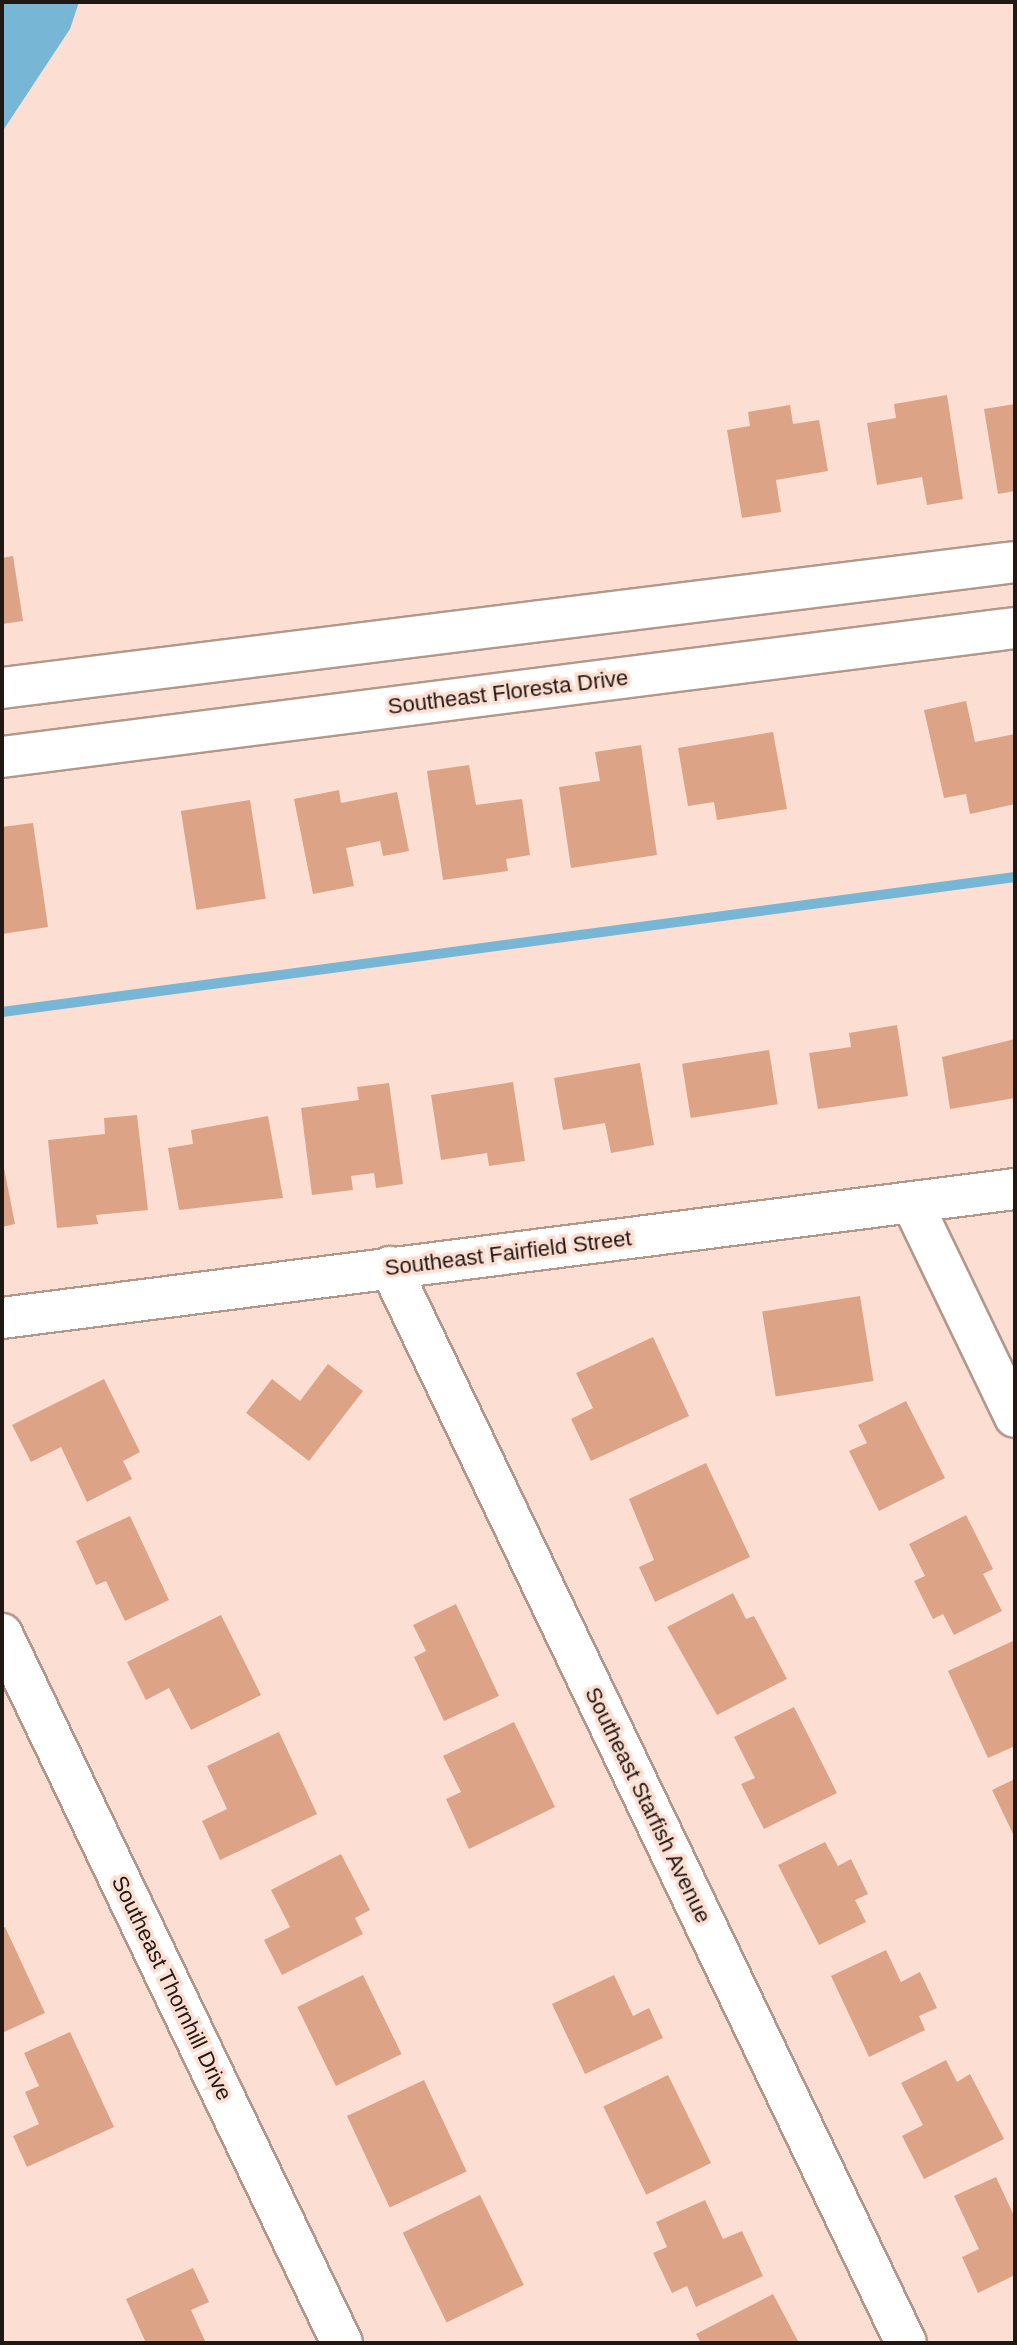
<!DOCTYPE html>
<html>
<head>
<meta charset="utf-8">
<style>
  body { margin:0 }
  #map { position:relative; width:1017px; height:2345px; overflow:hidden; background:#fcdfd2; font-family:Arial,sans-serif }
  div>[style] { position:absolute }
  .water>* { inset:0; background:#77b6d4 }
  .stream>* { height:10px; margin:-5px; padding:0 5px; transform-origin:5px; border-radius:5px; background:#77b6d4 }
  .building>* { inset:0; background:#dca387; transform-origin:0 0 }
  .roads { filter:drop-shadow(2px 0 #b2988b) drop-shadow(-2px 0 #b2988b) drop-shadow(0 2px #b2988b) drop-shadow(0 -2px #b2988b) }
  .minor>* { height:40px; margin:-20px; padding:0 20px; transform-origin:20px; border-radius:20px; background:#fff }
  span { translate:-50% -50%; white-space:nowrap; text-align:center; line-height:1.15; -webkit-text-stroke:7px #fcdfd2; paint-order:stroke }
  .street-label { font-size:22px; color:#211713 }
  .frame { position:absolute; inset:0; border:4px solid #211713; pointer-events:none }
</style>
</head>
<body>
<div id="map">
  <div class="water">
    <div style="clip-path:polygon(2px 2px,79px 2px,70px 29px,2px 132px)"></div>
  </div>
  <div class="stream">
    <div style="left:2px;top:1012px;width:1022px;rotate:-7.59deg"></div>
  </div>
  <div class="building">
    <div style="clip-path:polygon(947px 395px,963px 499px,927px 505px,922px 477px,877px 485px,867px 423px,896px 418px,894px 404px)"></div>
    <div style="clip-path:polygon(1015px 404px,1015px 491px,998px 494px,984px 409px)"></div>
    <div style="clip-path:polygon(790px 405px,793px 424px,819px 420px,828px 471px,776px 480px,781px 512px,742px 518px,727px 430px,750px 426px,748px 412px)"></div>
    <div style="clip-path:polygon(13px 556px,23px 621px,2px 624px,2px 558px)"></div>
    <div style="clip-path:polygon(966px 701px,975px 742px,1015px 734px,1015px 804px,970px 814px,966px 794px,944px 798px,924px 710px)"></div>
    <div style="clip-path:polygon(773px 732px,787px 809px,717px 820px,714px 802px,688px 806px,678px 748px)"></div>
    <div style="clip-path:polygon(641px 745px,657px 855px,571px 868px,559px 787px,600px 781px,595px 752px)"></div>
    <div style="clip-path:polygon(469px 765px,476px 805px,522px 799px,530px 855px,506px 859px,508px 871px,443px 880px,427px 771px)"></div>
    <div style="clip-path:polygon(339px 790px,341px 803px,397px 792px,409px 851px,383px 856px,380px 841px,346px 848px,354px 886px,313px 894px,294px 799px)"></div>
    <div style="left:250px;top:800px;width:100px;height:70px;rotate:81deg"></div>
    <div style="clip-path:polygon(33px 823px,48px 927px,2px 934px,2px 827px)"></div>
    <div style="clip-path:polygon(897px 1025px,908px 1096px,818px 1109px,809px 1053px,851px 1047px,849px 1033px)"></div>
    <div style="clip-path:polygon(1015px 1039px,1015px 1098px,950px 1109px,942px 1057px)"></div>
    <div style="left:769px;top:1050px;width:55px;height:88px;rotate:81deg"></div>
    <div style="clip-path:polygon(640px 1063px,654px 1145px,611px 1153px,605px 1123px,563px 1130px,554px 1078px)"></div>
    <div style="clip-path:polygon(513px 1082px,525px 1161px,489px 1166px,487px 1153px,441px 1160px,431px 1095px)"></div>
    <div style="clip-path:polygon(389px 1083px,403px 1184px,376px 1188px,374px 1173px,351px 1176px,353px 1190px,312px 1195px,301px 1108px,359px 1100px,357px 1087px)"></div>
    <div style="clip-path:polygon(137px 1115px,148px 1210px,96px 1215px,98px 1224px,57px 1228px,48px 1140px,105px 1134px,104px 1118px)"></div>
    <div style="clip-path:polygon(268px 1116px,283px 1198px,179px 1210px,168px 1148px,193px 1144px,191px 1130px)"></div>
    <div style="clip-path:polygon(2px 1158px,15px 1224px,2px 1227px)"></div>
    <div style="left:860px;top:1296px;width:86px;height:99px;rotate:81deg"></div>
    <div style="clip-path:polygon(653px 1337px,689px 1416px,591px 1461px,571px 1419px,593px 1408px,576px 1373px)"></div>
    <div style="clip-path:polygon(328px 1364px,363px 1391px,309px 1461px,246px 1413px,272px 1379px,300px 1401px)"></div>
    <div style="clip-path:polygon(104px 1379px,140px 1452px,123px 1461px,132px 1479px,87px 1502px,61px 1447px,31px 1462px,12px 1425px)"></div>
    <div style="clip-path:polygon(906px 1401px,945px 1478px,879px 1511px,849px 1451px,867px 1443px,858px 1425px)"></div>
    <div style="clip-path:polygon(706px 1463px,750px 1557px,655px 1602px,639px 1567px,654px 1560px,629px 1499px)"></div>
    <div style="clip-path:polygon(966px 1515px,993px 1569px,983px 1574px,1002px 1611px,954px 1635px,943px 1614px,933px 1619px,914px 1581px,925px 1576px,909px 1544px)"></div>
    <div style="clip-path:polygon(130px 1516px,169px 1600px,125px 1621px,106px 1581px,96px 1585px,76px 1541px)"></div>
    <div style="clip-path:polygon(733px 1593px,746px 1619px,754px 1616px,787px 1679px,717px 1715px,667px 1627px)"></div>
    <div style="clip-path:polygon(456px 1604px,499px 1696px,444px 1721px,414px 1657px,426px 1651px,413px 1625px)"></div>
    <div style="clip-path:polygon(221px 1615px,261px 1695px,191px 1730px,169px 1688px,146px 1700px,127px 1662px)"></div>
    <div style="clip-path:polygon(1015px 1640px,1015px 1746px,988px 1758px,948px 1671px)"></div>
    <div style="clip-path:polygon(794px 1707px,837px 1793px,764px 1829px,741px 1784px,755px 1778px,734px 1737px)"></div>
    <div style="clip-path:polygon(514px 1722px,555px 1807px,469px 1849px,446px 1799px,461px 1792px,443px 1756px)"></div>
    <div style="clip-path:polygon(279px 1732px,317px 1814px,220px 1860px,202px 1821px,227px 1809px,207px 1766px)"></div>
    <div style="clip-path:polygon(1015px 1779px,1015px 1838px,992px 1790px)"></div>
    <div style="clip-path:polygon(825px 1842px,838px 1866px,851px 1859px,868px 1894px,855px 1900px,866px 1922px,819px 1945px,778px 1865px)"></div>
    <div style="clip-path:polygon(341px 1854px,370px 1910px,355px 1918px,363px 1934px,282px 1975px,264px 1940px,290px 1927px,271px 1890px)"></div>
    <div style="clip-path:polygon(5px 1927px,45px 2013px,2px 2033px,2px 1929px)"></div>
    <div style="clip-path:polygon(886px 1950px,901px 1982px,920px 1972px,937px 2008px,919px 2016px,925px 2030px,869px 2057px,831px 1976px)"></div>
    <div style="left:363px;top:1975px;width:88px;height:73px;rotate:64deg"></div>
    <div style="clip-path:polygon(614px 1975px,633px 2016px,649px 2008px,663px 2038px,585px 2074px,552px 2004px)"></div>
    <div style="clip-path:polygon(70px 2032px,114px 2127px,27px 2167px,13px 2136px,39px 2124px,25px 2092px,39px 2086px,24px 2053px)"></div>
    <div style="clip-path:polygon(946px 2060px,957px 2082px,970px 2074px,1004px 2139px,924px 2179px,902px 2136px,923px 2125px,901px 2083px)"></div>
    <div style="left:668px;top:2075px;width:98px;height:72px;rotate:64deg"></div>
    <div style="left:424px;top:2080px;width:101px;height:85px;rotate:65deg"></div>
    <div style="clip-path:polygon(996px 2177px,1015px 2218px,1015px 2275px,978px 2293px,962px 2257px,979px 2249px,954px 2196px)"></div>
    <div style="left:480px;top:2195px;width:100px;height:86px;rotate:64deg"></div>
    <div style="clip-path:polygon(705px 2200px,723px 2239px,742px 2231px,763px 2276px,696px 2307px,687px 2286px,672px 2293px,653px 2253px,667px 2247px,656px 2222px)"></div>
    <div style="clip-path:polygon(193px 2268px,209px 2302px,191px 2310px,206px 2343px,146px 2343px,126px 2299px)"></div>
    <div style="clip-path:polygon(773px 2294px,799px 2343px,701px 2343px,696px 2334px)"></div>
  </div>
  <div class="roads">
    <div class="minor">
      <div style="left:2px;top:688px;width:1021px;rotate:-7.09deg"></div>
      <div style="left:2px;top:757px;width:1021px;rotate:-7.26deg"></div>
      <div style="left:913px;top:1205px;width:235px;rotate:64.3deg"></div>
      <div style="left:390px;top:1267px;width:1193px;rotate:64.38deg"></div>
      <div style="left:2px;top:1318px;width:1021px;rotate:-7.26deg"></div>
      <div style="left:2px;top:1634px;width:786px;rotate:64.38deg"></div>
    </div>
  </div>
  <div class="street-label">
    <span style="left:508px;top:692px;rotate:-7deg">Southeast Floresta Drive</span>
    <span style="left:508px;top:1253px;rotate:-7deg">Southeast Fairfield Street</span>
    <span style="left:648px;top:1805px;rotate:64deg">Southeast Starfish Avenue</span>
    <span style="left:172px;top:1988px;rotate:64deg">Southeast Thornhill Drive</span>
  </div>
  <div class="frame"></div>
</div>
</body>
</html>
